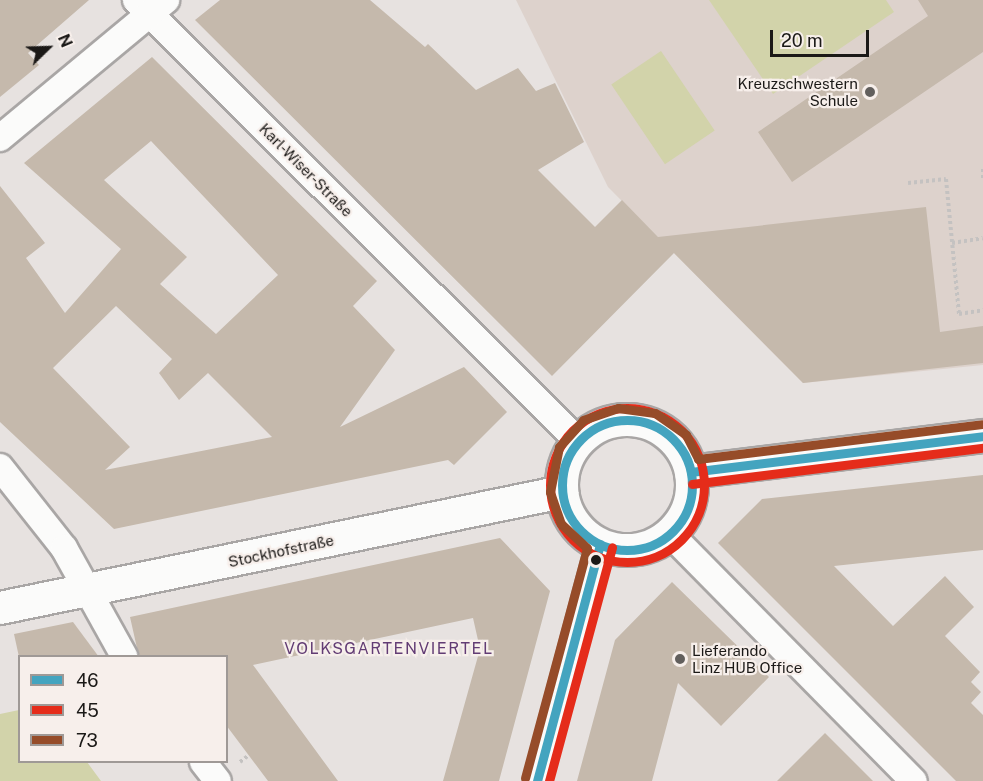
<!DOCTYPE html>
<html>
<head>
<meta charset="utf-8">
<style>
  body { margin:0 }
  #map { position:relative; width:983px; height:781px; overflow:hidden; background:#e7e2e0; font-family:"Public Sans",sans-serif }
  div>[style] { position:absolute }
  .built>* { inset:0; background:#ddd2cc }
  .green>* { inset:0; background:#d2d3aa; transform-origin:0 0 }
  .building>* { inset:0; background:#c5b9ac }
  .path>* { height:4px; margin-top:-2px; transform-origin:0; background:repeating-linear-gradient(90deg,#c4c2c1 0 3px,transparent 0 6px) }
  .roads { filter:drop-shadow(2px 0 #a9a6a5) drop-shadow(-2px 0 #a9a6a5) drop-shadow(0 2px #a9a6a5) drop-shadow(0 -2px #a9a6a5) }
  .minor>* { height:26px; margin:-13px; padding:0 13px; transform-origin:13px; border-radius:13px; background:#fbfbfa }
  .tertiary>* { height:32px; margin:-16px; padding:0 16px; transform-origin:16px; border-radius:16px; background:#fbfbfa }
  .tertiary>.ring { margin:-16px; padding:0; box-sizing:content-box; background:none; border:32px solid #fbfbfa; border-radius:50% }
  .bus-1>* { height:9px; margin:-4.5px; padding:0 4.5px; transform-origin:4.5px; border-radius:4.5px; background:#44a4bf }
  .bus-1>.ring { margin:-4.5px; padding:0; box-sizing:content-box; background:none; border:9px solid #44a4bf; border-radius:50% }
  .bus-2>* { height:9px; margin:-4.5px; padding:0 4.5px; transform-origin:4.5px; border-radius:4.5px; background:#e52c1a }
  .bus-2>.ring { margin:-4.5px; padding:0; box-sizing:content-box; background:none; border:9px solid #e52c1a; border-radius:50% }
  .bus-3>* { height:9px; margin:-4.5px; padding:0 4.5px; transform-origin:4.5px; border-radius:4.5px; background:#964c29 }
  .dots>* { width:16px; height:16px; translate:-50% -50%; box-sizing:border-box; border:3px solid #f7efeb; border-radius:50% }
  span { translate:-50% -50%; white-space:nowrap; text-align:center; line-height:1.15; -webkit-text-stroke:4.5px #f7efeb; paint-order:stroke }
  .poi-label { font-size:15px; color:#1b1917 }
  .right { translate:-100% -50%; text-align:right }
  .left { translate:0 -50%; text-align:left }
  .street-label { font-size:15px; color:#1b1917 }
  .neighbourhood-label { font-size:16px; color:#623c74; letter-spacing:1.5px }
  .legend { position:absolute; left:18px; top:655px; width:210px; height:108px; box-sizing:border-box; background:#f7efeb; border:2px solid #9f9996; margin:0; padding:8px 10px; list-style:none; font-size:18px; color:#1b1917 }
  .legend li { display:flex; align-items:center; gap:12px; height:30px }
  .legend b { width:30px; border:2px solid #9f9996 }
  .north { position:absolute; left:18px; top:18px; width:60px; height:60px; -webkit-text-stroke:4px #f7efeb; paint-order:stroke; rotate:67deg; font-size:16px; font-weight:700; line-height:24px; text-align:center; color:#1b1917 }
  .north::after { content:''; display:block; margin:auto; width:21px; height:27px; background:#1b1917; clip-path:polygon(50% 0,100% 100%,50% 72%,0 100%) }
  .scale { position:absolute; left:770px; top:30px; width:99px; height:27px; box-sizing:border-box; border:3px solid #1b1917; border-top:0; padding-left:8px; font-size:18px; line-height:21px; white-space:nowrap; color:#1b1917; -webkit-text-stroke:4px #f7efeb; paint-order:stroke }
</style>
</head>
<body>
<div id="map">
  <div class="built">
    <div style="clip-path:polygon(516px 0,983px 0,983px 365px,803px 383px,608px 187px)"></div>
  </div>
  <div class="green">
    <div style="clip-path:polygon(709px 0,886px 0,894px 12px,773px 94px)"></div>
    <div style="left:661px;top:51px;width:96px;height:60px;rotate:56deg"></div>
    <div style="clip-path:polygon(19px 710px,20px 762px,87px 762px,101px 781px,0 781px,0 714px)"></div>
  </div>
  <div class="building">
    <div style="clip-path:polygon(0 0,89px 0,28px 53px,39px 65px,0 97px)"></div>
    <div style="clip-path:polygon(220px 0,370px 0,425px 47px,428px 44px,476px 90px,518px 68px,536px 91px,555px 83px,584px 142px,538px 170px,595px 227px,622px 200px,658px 237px,926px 207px,940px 332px,983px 326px,983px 363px,803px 383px,674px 253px,552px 376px,195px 20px)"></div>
    <div style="clip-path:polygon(918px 0,983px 0,983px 52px,792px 182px,758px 132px,928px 16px)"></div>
    <div style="clip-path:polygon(evenodd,152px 57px,377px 281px,353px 306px,395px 350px,340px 427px,464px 367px,507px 412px,454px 465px,448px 460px,114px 529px,0 422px,0 186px,45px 243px,26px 258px,65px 313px,121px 249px,24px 163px,152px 57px,151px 141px,278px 275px,216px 334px,160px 284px,187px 257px,104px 180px,151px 141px,152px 57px,116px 306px,172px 359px,159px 373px,179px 400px,208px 373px,272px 437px,105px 470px,130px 447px,53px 368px,116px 306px)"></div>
    <div style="clip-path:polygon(983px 475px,983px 550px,834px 566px,893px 626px,945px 576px,974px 607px,945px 636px,980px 672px,971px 682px,981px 692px,971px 703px,983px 715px,983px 781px,956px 781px,718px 543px,762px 499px)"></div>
    <div style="clip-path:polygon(500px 538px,550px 591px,499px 781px,443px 781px,480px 649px,473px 618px,253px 665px,338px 781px,268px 781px,226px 725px,226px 657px,139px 657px,130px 617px)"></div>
    <div style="clip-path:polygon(672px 582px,769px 677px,721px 726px,678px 683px,652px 781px,577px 781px,615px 640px)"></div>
    <div style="clip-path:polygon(73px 622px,99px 657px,19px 657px,14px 634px)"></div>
    <div style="clip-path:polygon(825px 733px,873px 781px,777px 781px)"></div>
  </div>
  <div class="path">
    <div style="left:983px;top:169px;width:9px;rotate:90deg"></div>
    <div style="left:908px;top:183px;width:38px;rotate:-6deg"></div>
    <div style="left:946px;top:179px;width:136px;rotate:84.5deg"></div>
    <div style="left:959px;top:314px;width:24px;rotate:-9deg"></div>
    <div style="left:952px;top:243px;width:31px;rotate:-9deg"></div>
    <div style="left:240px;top:762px;width:11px;rotate:-38deg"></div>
  </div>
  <div class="roads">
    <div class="minor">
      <div style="left:136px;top:0;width:624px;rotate:44.94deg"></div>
      <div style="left:0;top:138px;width:216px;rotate:-39.7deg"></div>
      <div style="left:0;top:467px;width:103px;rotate:51.7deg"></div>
      <div style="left:64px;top:548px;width:124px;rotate:60.9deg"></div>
      <div style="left:670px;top:534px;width:347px;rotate:45.4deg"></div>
      <div style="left:203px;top:762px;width:24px;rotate:52deg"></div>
      <div style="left:537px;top:781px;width:245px;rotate:-75.1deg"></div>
    </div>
    <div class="tertiary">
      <div class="ring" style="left:562px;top:420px;width:98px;height:98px"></div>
      <div style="left:691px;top:472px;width:294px;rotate:-7deg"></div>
      <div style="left:0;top:608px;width:574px;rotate:-11.66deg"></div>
    </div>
  </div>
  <div class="bus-1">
    <div class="ring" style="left:562px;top:420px;width:121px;height:121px"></div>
    <div style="left:691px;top:472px;width:294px;rotate:-7deg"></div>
    <div style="left:537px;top:781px;width:245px;rotate:-75.1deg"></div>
  </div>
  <div class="bus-2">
    <div class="ring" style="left:550px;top:408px;width:145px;height:145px"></div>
    <div style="left:692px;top:484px;width:293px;rotate:-7.1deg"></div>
    <div style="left:549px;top:781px;width:242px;rotate:-74.9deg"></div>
  </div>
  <div class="bus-3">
    <div style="left:525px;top:778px;width:238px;rotate:-74.9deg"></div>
    <div style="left:587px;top:548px;width:35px;rotate:-137deg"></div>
    <div style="left:561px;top:524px;width:34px;rotate:-109deg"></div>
    <div style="left:550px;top:492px;width:46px;rotate:-78.7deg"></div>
    <div style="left:559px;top:447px;width:36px;rotate:-48deg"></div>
    <div style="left:583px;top:420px;width:37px;rotate:-19deg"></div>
    <div style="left:618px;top:408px;width:37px;rotate:8deg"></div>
    <div style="left:655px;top:413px;width:38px;rotate:35deg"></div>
    <div style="left:686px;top:435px;width:27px;rotate:63deg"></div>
    <div style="left:698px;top:459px;width:286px;rotate:-7deg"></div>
  </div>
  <div class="dots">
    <div style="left:870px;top:92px;background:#625f5d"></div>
    <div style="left:596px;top:560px;background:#1b1917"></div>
    <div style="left:680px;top:659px;background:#625f5d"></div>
  </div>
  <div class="poi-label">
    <span class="right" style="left:858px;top:92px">Kreuzschwestern<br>Schule</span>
    <span class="left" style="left:692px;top:659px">Lieferando<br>Linz HUB Office</span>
  </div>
  <div class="street-label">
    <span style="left:306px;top:170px;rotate:45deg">Karl-Wiser-Straße</span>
    <span style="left:281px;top:551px;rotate:-12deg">Stockhofstraße</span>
  </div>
  <div class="neighbourhood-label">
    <span style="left:389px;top:649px">VOLKSGARTENVIERTEL</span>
  </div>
  <ul class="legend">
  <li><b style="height:8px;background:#44a4bf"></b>46</li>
  <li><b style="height:8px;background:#e52c1a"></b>45</li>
  <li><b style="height:8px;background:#964c29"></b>73</li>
  </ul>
  <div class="north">N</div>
  <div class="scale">20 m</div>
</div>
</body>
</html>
